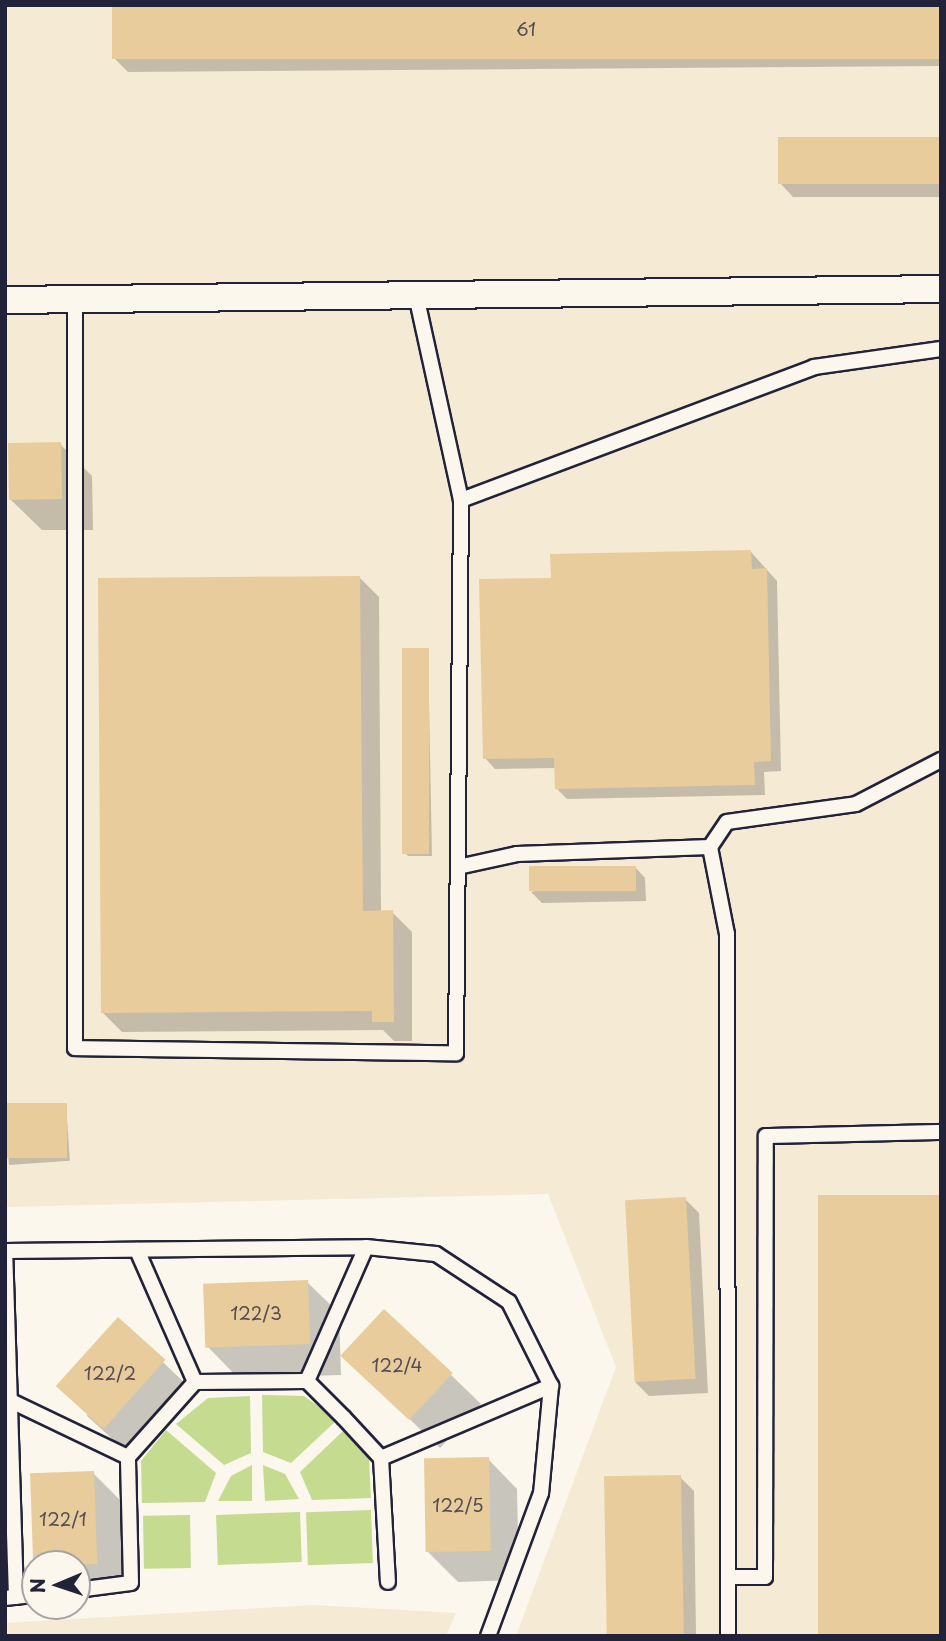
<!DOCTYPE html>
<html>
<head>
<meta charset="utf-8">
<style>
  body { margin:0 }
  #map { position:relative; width:946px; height:1641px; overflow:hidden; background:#fbf7ec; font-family:"Playpen Sans",sans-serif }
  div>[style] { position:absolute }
  .built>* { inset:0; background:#f5ead4 }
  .green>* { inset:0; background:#c5db90; transform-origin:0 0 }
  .shadow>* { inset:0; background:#0003; transform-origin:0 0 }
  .building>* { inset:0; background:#e8cc9c; transform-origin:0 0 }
  .roads { filter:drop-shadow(2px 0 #22223b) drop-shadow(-2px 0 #22223b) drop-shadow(0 2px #22223b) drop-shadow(0 -2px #22223b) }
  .lane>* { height:14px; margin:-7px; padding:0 7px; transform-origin:7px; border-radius:7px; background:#fbf7ec }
  .street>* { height:26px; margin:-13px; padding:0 13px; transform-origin:13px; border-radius:13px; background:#fbf7ec }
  span { translate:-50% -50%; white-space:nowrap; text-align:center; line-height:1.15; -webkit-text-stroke:5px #fbf7ec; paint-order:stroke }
  .number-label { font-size:18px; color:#544c53 }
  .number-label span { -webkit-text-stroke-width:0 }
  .frame { position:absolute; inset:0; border:7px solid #22223b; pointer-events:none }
  .north { position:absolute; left:21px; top:1550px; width:70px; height:70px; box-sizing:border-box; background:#fbf7ec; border:2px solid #a4a2a5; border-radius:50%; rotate:268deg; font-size:19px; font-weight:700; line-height:28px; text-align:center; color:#22223b }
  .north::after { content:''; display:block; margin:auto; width:24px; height:32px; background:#22223b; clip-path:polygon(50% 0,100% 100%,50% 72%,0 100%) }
</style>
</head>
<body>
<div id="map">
  <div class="built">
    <div style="clip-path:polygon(5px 5px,941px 5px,941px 1636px,516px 1636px,616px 1367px,548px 1194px,5px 1207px)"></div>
    <div style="clip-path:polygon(313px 1605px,456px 1613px,446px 1636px,5px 1636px,5px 1623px)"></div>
  </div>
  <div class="green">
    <div style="clip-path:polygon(262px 1395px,304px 1396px,337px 1420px,291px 1463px,263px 1452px)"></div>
    <div style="clip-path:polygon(250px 1396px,251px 1453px,224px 1465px,176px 1424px,208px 1398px)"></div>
    <div style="clip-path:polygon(166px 1430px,216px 1473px,205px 1502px,142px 1503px,141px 1461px)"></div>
    <div style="clip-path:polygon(343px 1431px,369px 1458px,371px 1498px,312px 1500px,300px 1472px)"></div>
    <div style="clip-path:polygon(252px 1465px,252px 1501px,218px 1501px,231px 1476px)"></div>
    <div style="clip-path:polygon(263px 1465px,285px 1474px,299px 1499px,265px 1501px)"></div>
    <div style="left:371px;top:1510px;width:53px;height:65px;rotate:88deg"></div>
    <div style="left:300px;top:1512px;width:50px;height:84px;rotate:88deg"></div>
    <div style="left:190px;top:1515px;width:53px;height:47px;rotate:89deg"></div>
  </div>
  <div class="shadow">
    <div style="clip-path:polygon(941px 5px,941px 66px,128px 72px,114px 58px)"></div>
    <div style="clip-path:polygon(941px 139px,941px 197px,793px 197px,780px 183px)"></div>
    <div style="clip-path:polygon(60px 444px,92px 476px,93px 530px,42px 530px,10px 499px)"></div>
    <div style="clip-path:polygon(751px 552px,777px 581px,781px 771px,764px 772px,765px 795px,567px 799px,557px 789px,556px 768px,495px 769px,485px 758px,553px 579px)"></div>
    <div style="clip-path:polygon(360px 578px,379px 597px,381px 912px,392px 912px,412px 932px,412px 1041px,394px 1041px,383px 1030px,122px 1032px,103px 1013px)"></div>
    <div style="clip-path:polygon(428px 650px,432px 856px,408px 856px,405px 853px)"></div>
    <div style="clip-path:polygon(635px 867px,645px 878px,646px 901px,542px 903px,531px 892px)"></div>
    <div style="left:66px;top:1105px;width:56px;height:61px;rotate:86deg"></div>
    <div style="clip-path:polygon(685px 1199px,699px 1213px,708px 1393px,649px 1396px,635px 1382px)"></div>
    <div style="clip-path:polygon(307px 1282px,339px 1313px,341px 1375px,238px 1378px,207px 1346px)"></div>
    <div style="clip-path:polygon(118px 1319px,193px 1391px,133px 1458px,87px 1416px)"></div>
    <div style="clip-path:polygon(343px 1356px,451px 1375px,481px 1404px,440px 1448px)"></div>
    <div style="clip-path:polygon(488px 1459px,517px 1489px,519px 1580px,458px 1582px,428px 1552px)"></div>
    <div style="clip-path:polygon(93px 1473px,123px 1503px,126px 1593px,77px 1595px,77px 1564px,34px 1566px,32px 1475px)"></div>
    <div style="clip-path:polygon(680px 1477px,694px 1491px,696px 1636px,609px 1636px)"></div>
  </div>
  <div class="building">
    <div style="left:112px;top:5px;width:829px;height:54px"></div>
    <div style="left:778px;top:137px;width:163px;height:47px"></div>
    <div style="left:61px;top:442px;width:57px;height:53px;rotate:89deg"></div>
    <div style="clip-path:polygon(751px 550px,752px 569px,767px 568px,771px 761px,754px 762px,755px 785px,555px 789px,554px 758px,483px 759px,479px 579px,551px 578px,550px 554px)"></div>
    <div style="clip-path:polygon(360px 576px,363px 911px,393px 910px,394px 1022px,372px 1022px,372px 1011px,101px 1013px,98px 578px)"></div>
    <div style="left:402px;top:648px;width:27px;height:206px"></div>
    <div style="left:636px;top:866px;width:25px;height:107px;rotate:90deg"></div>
    <div style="left:67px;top:1103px;width:55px;height:62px;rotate:90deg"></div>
    <div style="left:818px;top:1195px;width:123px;height:441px"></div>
    <div style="left:686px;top:1197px;width:182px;height:61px;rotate:87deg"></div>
    <div style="left:308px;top:1280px;width:64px;height:105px;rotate:88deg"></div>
    <div style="left:384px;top:1309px;width:94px;height:64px;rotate:43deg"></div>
    <div style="left:118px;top:1317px;width:64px;height:93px;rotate:42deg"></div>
    <div style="left:489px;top:1457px;width:94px;height:65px;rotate:89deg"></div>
    <div style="left:94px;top:1471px;width:93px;height:64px;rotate:88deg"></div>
    <div style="left:681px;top:1475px;width:161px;height:77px;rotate:89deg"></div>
  </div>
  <div class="roads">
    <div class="lane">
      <div style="left:75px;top:299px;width:749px;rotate:90deg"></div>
      <div style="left:75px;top:1048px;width:381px;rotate:0.8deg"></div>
      <div style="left:456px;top:1053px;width:553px;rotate:-89.48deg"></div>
      <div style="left:461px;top:500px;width:210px;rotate:-102.4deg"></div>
      <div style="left:461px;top:500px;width:377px;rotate:-20.6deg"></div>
      <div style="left:814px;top:367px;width:128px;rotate:-8.1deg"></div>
      <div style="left:458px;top:867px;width:60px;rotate:-12.4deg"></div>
      <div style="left:517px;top:854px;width:193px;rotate:-2.1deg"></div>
      <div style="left:137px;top:1250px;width:144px;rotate:66.3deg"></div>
      <div style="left:307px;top:1381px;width:146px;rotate:-66.2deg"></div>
      <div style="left:11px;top:1401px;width:130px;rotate:25.6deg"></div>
      <div style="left:381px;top:1458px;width:185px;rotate:-23deg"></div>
      <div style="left:728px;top:1577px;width:37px"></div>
      <div style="left:765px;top:1577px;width:441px;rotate:-89.9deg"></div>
      <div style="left:766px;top:1136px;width:175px;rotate:-1.3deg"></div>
      <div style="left:77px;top:1590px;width:54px;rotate:-7.4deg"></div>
      <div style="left:131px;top:1583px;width:126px;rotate:-91.4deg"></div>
      <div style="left:128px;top:1457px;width:101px;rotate:-48.2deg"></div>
      <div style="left:195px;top:1382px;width:112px;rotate:-0.5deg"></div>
      <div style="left:307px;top:1381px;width:52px;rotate:45deg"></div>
      <div style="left:344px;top:1418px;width:54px;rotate:47.2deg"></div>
      <div style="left:381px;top:1458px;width:124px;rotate:86.8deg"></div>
      <div style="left:16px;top:1597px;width:346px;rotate:-91.8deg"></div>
      <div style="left:5px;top:1251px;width:361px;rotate:-0.6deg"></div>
      <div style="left:366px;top:1247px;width:70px;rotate:5.7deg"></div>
      <div style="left:436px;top:1254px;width:87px;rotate:33.3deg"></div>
      <div style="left:509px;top:1302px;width:94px;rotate:63.4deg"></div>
      <div style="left:551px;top:1386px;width:107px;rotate:95.3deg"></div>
      <div style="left:541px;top:1493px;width:153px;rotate:110.3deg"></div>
      <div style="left:5px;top:1598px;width:30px;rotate:-6deg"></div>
      <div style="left:728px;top:1636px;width:702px;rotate:-90.08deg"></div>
      <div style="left:727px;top:934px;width:89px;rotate:-101.1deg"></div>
      <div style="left:710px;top:847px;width:30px;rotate:-56deg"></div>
      <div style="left:727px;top:822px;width:130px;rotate:-7.9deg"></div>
      <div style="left:856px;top:804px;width:96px;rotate:-27.4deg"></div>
    </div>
    <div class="street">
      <div style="left:5px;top:300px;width:936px;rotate:-0.67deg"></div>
    </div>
  </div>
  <div class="number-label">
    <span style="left:526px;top:29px">61</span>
    <span style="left:256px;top:1313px">122/3</span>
    <span style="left:397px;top:1365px">122/4</span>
    <span style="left:110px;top:1373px">122/2</span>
    <span style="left:458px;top:1505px">122/5</span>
    <span style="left:63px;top:1519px">122/1</span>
  </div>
  <div class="frame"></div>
  <div class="north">N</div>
</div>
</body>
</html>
